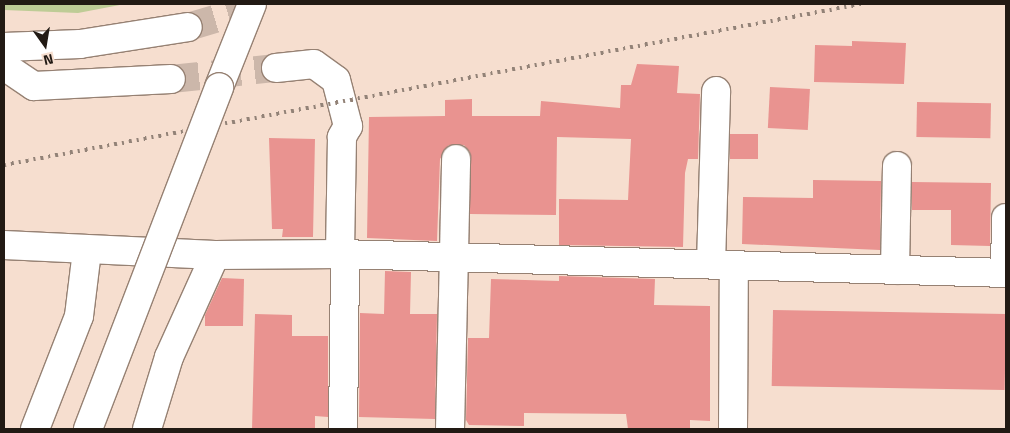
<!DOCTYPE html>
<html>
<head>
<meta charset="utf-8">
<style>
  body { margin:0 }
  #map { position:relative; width:1010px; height:433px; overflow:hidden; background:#f6decf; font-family:"Titillium Web",sans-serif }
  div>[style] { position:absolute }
  .green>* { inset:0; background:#becc96 }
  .building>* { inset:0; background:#e99390; transform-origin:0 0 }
  .minor-tunnel>* { height:28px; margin-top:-14px; transform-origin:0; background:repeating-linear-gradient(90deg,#ccb7aa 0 28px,transparent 0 42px) }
  .roads { filter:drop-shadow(1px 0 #968173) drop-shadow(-1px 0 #968173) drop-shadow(0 1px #968173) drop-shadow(0 -1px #968173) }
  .minor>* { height:28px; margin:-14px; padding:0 14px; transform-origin:14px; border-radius:14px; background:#fff }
  .rail>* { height:4px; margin-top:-2px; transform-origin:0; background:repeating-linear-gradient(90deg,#928277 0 2.5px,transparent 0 7.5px) }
  .bridges { filter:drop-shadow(1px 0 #968173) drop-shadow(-1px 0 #968173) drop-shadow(0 1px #968173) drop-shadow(0 -1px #968173) }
  .minor-bridge>* { height:28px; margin:-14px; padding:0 14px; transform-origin:14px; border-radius:14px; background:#fff }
  span { translate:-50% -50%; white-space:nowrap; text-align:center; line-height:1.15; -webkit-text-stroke:4px #f6decf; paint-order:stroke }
  .frame { position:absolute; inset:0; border:5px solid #221a14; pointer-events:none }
  .north { position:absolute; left:20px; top:20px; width:50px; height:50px; -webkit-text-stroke:4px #f6decf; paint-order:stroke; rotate:167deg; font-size:14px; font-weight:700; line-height:20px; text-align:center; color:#221a14 }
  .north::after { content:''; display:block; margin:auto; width:18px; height:22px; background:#221a14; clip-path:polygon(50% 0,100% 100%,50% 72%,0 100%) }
</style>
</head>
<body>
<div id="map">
  <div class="green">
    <div style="clip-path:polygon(4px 4px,125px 4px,78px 13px,4px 10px)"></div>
  </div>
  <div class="building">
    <div style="clip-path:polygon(852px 41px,906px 43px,904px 84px,814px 82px,815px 45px,852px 46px)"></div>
    <div style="clip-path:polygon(637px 64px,679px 66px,677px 93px,700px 94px,698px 159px,688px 159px,685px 173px,683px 247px,559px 245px,559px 199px,628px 200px,631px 139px,557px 137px,556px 215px,470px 214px,470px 152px,464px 145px,449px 145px,440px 159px,437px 241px,367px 238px,369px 117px,445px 116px,445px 100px,472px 99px,472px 116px,540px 116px,541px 101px,620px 108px,621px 85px,631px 85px)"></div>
    <div style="left:770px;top:87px;width:40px;height:41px;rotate:3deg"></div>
    <div style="left:917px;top:102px;width:74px;height:35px;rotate:1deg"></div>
    <div style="left:730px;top:134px;width:28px;height:25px"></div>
    <div style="clip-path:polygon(269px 138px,315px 139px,313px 237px,282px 237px,283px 229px,272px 229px)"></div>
    <div style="clip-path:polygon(813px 180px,881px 181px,880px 250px,742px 244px,743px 197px,813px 198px)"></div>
    <div style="clip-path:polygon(912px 182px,991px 183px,990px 246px,951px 245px,951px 210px,912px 210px)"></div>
    <div style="clip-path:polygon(385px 271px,411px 272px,410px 314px,437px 314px,435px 419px,359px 417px,360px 313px,384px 314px)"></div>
    <div style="clip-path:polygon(559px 276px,655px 279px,654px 305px,710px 306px,710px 421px,690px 420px,690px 429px,628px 429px,626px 414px,524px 413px,524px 426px,469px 425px,466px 420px,468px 338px,489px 338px,491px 279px,559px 281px)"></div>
    <div style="clip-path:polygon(222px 278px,244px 279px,243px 326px,205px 326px,205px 315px)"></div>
    <div style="left:773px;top:310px;width:233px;height:76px;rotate:1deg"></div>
    <div style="clip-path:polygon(255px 314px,292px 315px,292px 336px,328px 336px,328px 417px,315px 416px,315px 429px,252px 429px)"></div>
  </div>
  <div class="minor-tunnel">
    <div style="left:188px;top:27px;width:80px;rotate:-16.6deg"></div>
    <div style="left:171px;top:79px;width:106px;rotate:-6deg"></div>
  </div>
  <div class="roads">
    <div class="minor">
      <div style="left:4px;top:47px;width:76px;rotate:-2.3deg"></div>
      <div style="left:80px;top:44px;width:109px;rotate:-8.9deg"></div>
      <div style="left:4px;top:66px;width:36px;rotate:34deg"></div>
      <div style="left:34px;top:86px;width:137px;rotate:-2.9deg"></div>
      <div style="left:276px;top:68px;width:38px;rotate:-6deg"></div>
      <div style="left:314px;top:64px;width:27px;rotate:36deg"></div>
      <div style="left:336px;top:80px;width:48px;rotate:75.4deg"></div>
      <div style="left:348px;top:126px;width:13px;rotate:119deg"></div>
      <div style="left:342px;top:137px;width:117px;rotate:91deg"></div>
      <div style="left:219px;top:87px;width:89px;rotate:-68.3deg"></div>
      <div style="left:4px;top:245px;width:211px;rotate:2.7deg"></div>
      <div style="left:215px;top:255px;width:125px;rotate:-0.5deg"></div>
      <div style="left:340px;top:254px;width:666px;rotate:1.63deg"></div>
      <div style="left:711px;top:264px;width:173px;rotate:-88.3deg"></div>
      <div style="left:895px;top:270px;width:104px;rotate:-88.9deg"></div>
      <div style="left:1005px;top:273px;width:55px;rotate:-89deg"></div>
      <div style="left:35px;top:429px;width:121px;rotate:-68.7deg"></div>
      <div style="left:79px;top:316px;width:65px;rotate:-83deg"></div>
      <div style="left:147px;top:429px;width:75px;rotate:-73deg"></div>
      <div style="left:169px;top:357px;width:112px;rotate:-65.7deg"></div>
      <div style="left:343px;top:429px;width:174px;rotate:-89.3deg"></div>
      <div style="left:450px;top:429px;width:270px;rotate:-88.7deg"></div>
      <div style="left:733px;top:429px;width:164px;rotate:-89.7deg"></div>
    </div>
  </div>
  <div class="rail">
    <div style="left:4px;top:165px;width:872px;rotate:-10.64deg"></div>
  </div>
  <div class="bridges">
    <div class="minor-bridge">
      <div style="left:88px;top:429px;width:366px;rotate:-69deg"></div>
    </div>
  </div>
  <div class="frame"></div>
  <div class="north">N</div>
</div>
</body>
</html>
